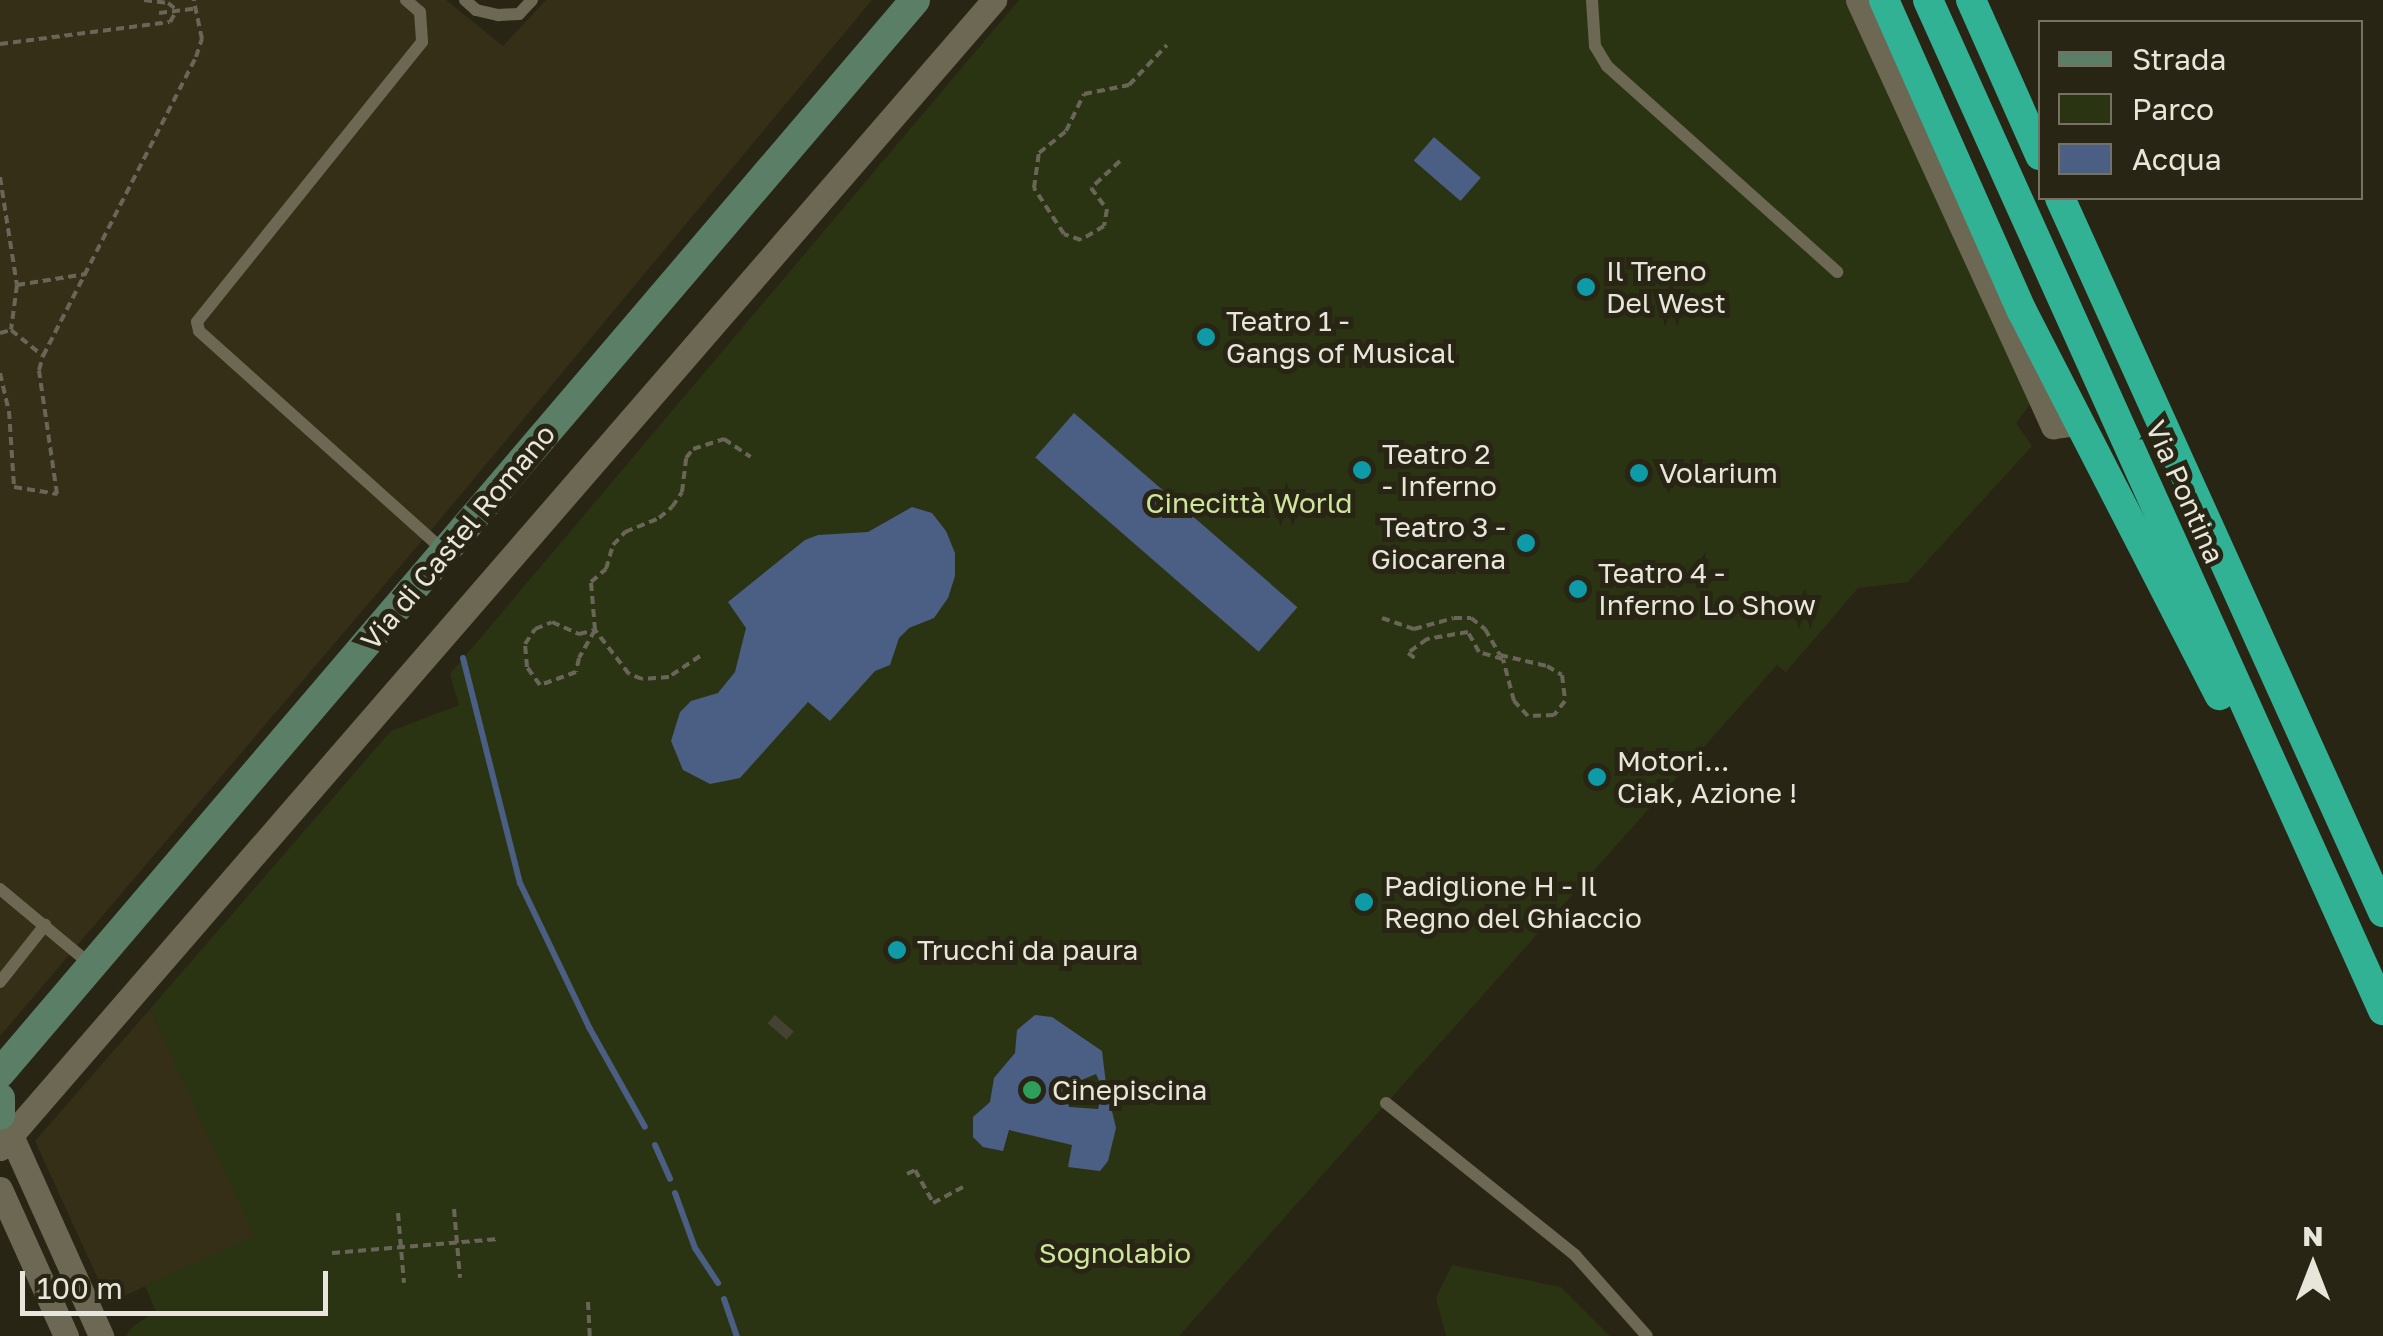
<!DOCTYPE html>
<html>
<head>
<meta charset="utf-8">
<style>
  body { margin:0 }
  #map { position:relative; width:2383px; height:1336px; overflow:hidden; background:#292514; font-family:"Golos Text",sans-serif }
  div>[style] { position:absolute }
  .built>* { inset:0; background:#342f16 }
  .green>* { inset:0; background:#2b3412 }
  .water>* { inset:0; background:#4b5e84; transform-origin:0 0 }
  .stream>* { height:6px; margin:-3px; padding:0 3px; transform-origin:3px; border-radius:3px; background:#4b5e84 }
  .street-tunnel>* { height:25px; margin-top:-12.5px; transform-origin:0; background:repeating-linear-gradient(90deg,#464232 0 25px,transparent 0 37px) }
  .path>* { height:4px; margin-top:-2px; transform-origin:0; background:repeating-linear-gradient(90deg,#696657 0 8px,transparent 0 13px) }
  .lane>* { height:12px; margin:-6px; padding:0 6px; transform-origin:6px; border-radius:6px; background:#6c6854 }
  .street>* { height:25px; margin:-12.5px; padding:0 12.5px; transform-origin:12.5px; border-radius:12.5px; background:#6c6854 }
  .secondary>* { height:30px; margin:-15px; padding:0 15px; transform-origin:15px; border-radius:15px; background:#5b7e67 }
  .highway>* { height:30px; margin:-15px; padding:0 15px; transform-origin:15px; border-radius:15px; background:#32b294 }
  .dots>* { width:28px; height:28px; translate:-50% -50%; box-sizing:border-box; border:5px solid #292514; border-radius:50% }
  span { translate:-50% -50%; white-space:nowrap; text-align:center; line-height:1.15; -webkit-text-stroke:10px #292514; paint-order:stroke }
  .poi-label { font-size:28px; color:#e8e6db }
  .left { translate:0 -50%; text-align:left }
  .right { translate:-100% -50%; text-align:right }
  .street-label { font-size:28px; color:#e8e6db }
  .park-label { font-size:28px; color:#cee59d }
  .legend { position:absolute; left:2038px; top:20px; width:325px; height:180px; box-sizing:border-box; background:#292514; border:2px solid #757264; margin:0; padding:12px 18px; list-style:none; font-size:30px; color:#e8e6db }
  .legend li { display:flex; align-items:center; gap:20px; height:50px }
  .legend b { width:50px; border:2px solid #757264 }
  .north { position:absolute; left:2263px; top:1216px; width:100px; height:100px; -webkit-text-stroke:8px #292514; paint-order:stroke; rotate:0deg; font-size:28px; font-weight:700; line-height:40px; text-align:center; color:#e8e6db }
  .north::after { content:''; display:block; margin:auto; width:35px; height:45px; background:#e8e6db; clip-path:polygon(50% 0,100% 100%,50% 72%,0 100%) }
  .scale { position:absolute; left:20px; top:1271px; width:308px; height:45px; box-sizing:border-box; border:5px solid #e8e6db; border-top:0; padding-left:12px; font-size:30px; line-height:35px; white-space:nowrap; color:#e8e6db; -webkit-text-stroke:8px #292514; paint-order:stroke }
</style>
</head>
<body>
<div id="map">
  <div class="built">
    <div style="clip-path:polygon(0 0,446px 0,503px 46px,546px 0,872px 0,443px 516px,0 1036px)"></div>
    <div style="clip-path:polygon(150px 1009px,255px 1236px,109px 1303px,35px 1141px)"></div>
  </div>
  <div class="green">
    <div style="clip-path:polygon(1019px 0,1847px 0,2031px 403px,2016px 423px,2032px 446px,1908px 582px,1858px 588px,1786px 672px,1777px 665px,1179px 1336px,126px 1336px,132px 1327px,156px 1311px,145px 1286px,254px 1236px,150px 1009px,391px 731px,459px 705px,450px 674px)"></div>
    <div style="clip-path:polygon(1452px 1265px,1561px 1287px,1610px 1336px,1446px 1336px,1436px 1298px)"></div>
  </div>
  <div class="water">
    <div style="left:1434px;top:137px;width:62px;height:31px;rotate:41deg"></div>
    <div style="left:1074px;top:413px;width:296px;height:59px;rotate:41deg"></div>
    <div style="clip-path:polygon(912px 507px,932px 513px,946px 531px,955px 553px,955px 576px,948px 598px,934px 618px,909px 628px,899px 638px,890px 665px,875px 671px,830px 721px,808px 702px,740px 778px,710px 784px,683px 770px,671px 741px,680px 712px,691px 701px,718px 693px,735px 672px,746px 628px,728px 602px,805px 540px,818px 535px,868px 532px)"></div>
    <div style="clip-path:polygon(1035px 1015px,1052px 1017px,1102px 1051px,1106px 1084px,1101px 1085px,1096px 1074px,1072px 1084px,1067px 1095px,1069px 1107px,1098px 1109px,1102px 1094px,1108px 1094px,1116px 1128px,1108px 1161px,1100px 1171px,1068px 1167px,1072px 1145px,1009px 1130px,1003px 1151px,983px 1147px,973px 1137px,973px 1117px,990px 1102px,994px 1078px,1015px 1053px,1017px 1030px)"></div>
  </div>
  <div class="stream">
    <div style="left:463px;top:658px;width:232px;rotate:75.8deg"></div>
    <div style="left:520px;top:883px;width:162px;rotate:64.4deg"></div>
    <div style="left:590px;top:1029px;width:112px;rotate:60.7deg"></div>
    <div style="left:655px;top:1145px;width:37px;rotate:66deg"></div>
    <div style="left:675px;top:1193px;width:59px;rotate:70deg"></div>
    <div style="left:695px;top:1248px;width:42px;rotate:56.7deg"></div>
    <div style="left:724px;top:1299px;width:39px;rotate:71deg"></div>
  </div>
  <div class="street-tunnel">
    <div style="left:777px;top:1031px;width:11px;rotate:-49deg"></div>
  </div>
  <div class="path">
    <div style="left:144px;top:0;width:24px;rotate:7deg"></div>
    <div style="left:168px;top:3px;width:11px;rotate:38deg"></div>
    <div style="left:159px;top:13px;width:35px;rotate:-7deg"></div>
    <div style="left:0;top:44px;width:171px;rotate:-7.4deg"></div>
    <div style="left:170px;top:22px;width:14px;rotate:-60deg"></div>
    <div style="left:1120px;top:161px;width:40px;rotate:137deg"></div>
    <div style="left:1091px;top:188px;width:26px;rotate:53deg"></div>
    <div style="left:1107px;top:209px;width:17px;rotate:100deg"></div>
    <div style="left:1104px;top:226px;width:27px;rotate:149deg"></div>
    <div style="left:1081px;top:240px;width:18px;rotate:-161deg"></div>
    <div style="left:1064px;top:234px;width:55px;rotate:-123.1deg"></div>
    <div style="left:1034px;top:188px;width:35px;rotate:-82deg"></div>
    <div style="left:1039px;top:153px;width:35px;rotate:-39deg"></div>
    <div style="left:1066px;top:131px;width:41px;rotate:-64.1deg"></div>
    <div style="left:1084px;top:94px;width:46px;rotate:-11.3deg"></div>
    <div style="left:1129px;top:85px;width:55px;rotate:-46.5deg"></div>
    <div style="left:0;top:177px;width:109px;rotate:81.1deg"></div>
    <div style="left:17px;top:285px;width:45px;rotate:97.6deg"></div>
    <div style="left:17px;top:285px;width:70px;rotate:-9.1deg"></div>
    <div style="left:11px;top:330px;width:40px;rotate:39deg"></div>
    <div style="left:0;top:333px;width:11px;rotate:-15deg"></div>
    <div style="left:0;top:373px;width:39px;rotate:77deg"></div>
    <div style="left:9px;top:411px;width:76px;rotate:86.2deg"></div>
    <div style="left:14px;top:487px;width:44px;rotate:9.2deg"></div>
    <div style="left:57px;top:494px;width:125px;rotate:-98.3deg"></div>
    <div style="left:39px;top:370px;width:15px;rotate:-74deg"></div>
    <div style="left:43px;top:356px;width:336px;rotate:-62.9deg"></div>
    <div style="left:196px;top:57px;width:19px;rotate:-72deg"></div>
    <div style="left:202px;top:39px;width:40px;rotate:-102deg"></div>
    <div style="left:1382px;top:618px;width:34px;rotate:19deg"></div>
    <div style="left:1414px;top:629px;width:41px;rotate:-15.4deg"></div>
    <div style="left:1454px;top:618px;width:17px"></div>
    <div style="left:1471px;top:618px;width:18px;rotate:38deg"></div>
    <div style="left:1485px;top:629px;width:30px;rotate:60deg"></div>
    <div style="left:1500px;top:655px;width:48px;rotate:13.2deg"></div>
    <div style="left:1547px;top:666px;width:17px;rotate:31deg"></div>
    <div style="left:1562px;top:675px;width:26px;rotate:83deg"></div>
    <div style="left:1565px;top:701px;width:18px;rotate:128deg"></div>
    <div style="left:1554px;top:715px;width:26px;rotate:178deg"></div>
    <div style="left:1528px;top:716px;width:21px;rotate:-133deg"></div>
    <div style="left:1514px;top:701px;width:43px;rotate:-104.7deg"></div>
    <div style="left:1503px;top:659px;width:25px;rotate:-164deg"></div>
    <div style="left:1479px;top:652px;width:23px;rotate:-119deg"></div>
    <div style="left:1468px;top:632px;width:42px;rotate:170.3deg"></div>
    <div style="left:1427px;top:639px;width:24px;rotate:144deg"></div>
    <div style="left:1408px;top:653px;width:9px;rotate:36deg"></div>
    <div style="left:552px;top:622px;width:30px;rotate:24deg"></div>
    <div style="left:579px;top:634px;width:16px;rotate:-14deg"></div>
    <div style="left:595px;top:630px;width:32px;rotate:120deg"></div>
    <div style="left:579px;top:658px;width:14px;rotate:102deg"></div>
    <div style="left:576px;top:672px;width:38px;rotate:160deg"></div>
    <div style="left:540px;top:685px;width:22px;rotate:-126deg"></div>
    <div style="left:527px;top:667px;width:23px;rotate:-95deg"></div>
    <div style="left:525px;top:644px;width:18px;rotate:-56deg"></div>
    <div style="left:535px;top:629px;width:18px;rotate:-22deg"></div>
    <div style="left:700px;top:656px;width:37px;rotate:146deg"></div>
    <div style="left:669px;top:677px;width:27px;rotate:176deg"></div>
    <div style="left:642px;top:679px;width:14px;rotate:-159deg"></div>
    <div style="left:629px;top:674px;width:56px;rotate:-127.7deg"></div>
    <div style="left:595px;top:630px;width:48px;rotate:-94.8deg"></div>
    <div style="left:591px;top:582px;width:20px;rotate:-41deg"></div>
    <div style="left:606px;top:569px;width:25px;rotate:-74deg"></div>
    <div style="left:613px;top:545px;width:18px;rotate:-47deg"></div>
    <div style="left:625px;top:532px;width:37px;rotate:-22deg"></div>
    <div style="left:659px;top:518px;width:17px;rotate:-40deg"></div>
    <div style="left:672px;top:507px;width:18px;rotate:-56deg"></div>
    <div style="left:682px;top:492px;width:34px;rotate:-83deg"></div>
    <div style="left:686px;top:458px;width:11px;rotate:-52deg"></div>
    <div style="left:693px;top:449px;width:33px;rotate:-18deg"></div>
    <div style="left:724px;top:439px;width:32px;rotate:34deg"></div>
    <div style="left:907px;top:1174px;width:9px;rotate:-27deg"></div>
    <div style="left:915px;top:1170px;width:38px;rotate:61deg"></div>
    <div style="left:933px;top:1203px;width:34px;rotate:-28deg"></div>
    <div style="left:454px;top:1209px;width:69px;rotate:85deg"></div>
    <div style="left:398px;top:1213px;width:70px;rotate:85.1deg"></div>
    <div style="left:332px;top:1253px;width:167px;rotate:-4.8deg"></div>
    <div style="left:588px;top:1302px;width:34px;rotate:87deg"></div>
  </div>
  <div class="lane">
    <div style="left:406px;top:0;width:18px;rotate:41deg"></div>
    <div style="left:420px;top:12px;width:30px;rotate:86deg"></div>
    <div style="left:422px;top:42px;width:359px;rotate:128.8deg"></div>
    <div style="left:197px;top:322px;width:9px;rotate:77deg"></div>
    <div style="left:199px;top:331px;width:328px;rotate:41.9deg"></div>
    <div style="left:465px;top:0;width:15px;rotate:42deg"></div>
    <div style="left:476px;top:10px;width:23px;rotate:13deg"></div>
    <div style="left:498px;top:15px;width:21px;rotate:-3deg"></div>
    <div style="left:519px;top:14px;width:19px;rotate:-47deg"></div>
    <div style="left:1592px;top:0;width:46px;rotate:86.3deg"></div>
    <div style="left:1595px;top:46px;width:23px;rotate:59deg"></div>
    <div style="left:1607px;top:66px;width:309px;rotate:41.8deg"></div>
    <div style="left:0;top:889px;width:117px;rotate:39.8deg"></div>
    <div style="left:0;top:982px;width:73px;rotate:-51.7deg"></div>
    <div style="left:1386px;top:1103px;width:243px;rotate:38.8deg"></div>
    <div style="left:1575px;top:1255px;width:108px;rotate:48.4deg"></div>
  </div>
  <div class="street">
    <div style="left:1858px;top:0;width:469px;rotate:65.4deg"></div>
    <div style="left:2053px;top:426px;width:24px;rotate:-7deg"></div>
    <div style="left:5px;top:1122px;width:235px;rotate:65.8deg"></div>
    <div style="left:0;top:1148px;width:1519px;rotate:-49.11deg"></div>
    <div style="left:0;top:1189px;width:161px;rotate:65.8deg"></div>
  </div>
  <div class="secondary">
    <div style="left:0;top:1073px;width:1410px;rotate:-49.54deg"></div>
    <div style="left:0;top:1098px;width:17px;rotate:90deg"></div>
  </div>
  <div class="highway">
    <div style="left:1884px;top:0;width:340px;rotate:66.1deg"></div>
    <div style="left:2022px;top:311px;width:432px;rotate:62.8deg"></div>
    <div style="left:1928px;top:0;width:1108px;rotate:65.75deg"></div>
    <div style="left:1971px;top:0;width:170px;rotate:66deg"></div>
    <div style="left:2060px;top:198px;width:784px;rotate:65.66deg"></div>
  </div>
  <div class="dots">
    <div style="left:1586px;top:287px;background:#0f9aa8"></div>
    <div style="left:1206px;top:337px;background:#0f9aa8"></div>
    <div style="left:1362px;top:470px;background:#0f9aa8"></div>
    <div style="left:1639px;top:473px;background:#0f9aa8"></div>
    <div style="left:1526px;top:543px;background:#0f9aa8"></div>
    <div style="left:1578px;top:589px;background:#0f9aa8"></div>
    <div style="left:1597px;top:777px;background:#0f9aa8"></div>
    <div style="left:1364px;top:902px;background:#0f9aa8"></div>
    <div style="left:897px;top:950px;background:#0f9aa8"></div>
    <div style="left:1032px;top:1090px;background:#2e9e5b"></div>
  </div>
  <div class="poi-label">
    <span class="left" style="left:1606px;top:287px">Il Treno<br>Del West</span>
    <span class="left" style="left:1226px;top:337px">Teatro 1 -<br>Gangs of Musical</span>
    <span class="left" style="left:1382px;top:470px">Teatro 2<br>- Inferno</span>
    <span class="left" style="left:1659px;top:473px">Volarium</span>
    <span class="right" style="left:1506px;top:543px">Teatro 3 -<br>Giocarena</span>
    <span class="left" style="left:1598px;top:589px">Teatro 4 -<br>Inferno Lo Show</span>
    <span class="left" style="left:1617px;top:777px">Motori...<br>Ciak, Azione !</span>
    <span class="left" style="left:1384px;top:902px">Padiglione H - Il<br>Regno del Ghiaccio</span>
    <span class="left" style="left:917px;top:950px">Trucchi da paura</span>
    <span class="left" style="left:1052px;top:1090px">Cinepiscina</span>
  </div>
  <div class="street-label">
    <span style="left:2185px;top:492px;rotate:66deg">Via Pontina</span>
    <span style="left:458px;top:537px;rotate:-50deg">Via di Castel Romano</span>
  </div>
  <div class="park-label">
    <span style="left:1249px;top:503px">Cinecittà World</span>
    <span style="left:1115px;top:1253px">Sognolabio</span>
  </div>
  <ul class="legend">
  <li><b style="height:12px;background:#5b7e67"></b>Strada</li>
  <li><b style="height:28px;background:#2b3412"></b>Parco</li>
  <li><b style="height:28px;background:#4b5e84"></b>Acqua</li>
  </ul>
  <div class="north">N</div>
  <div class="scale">100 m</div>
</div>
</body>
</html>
